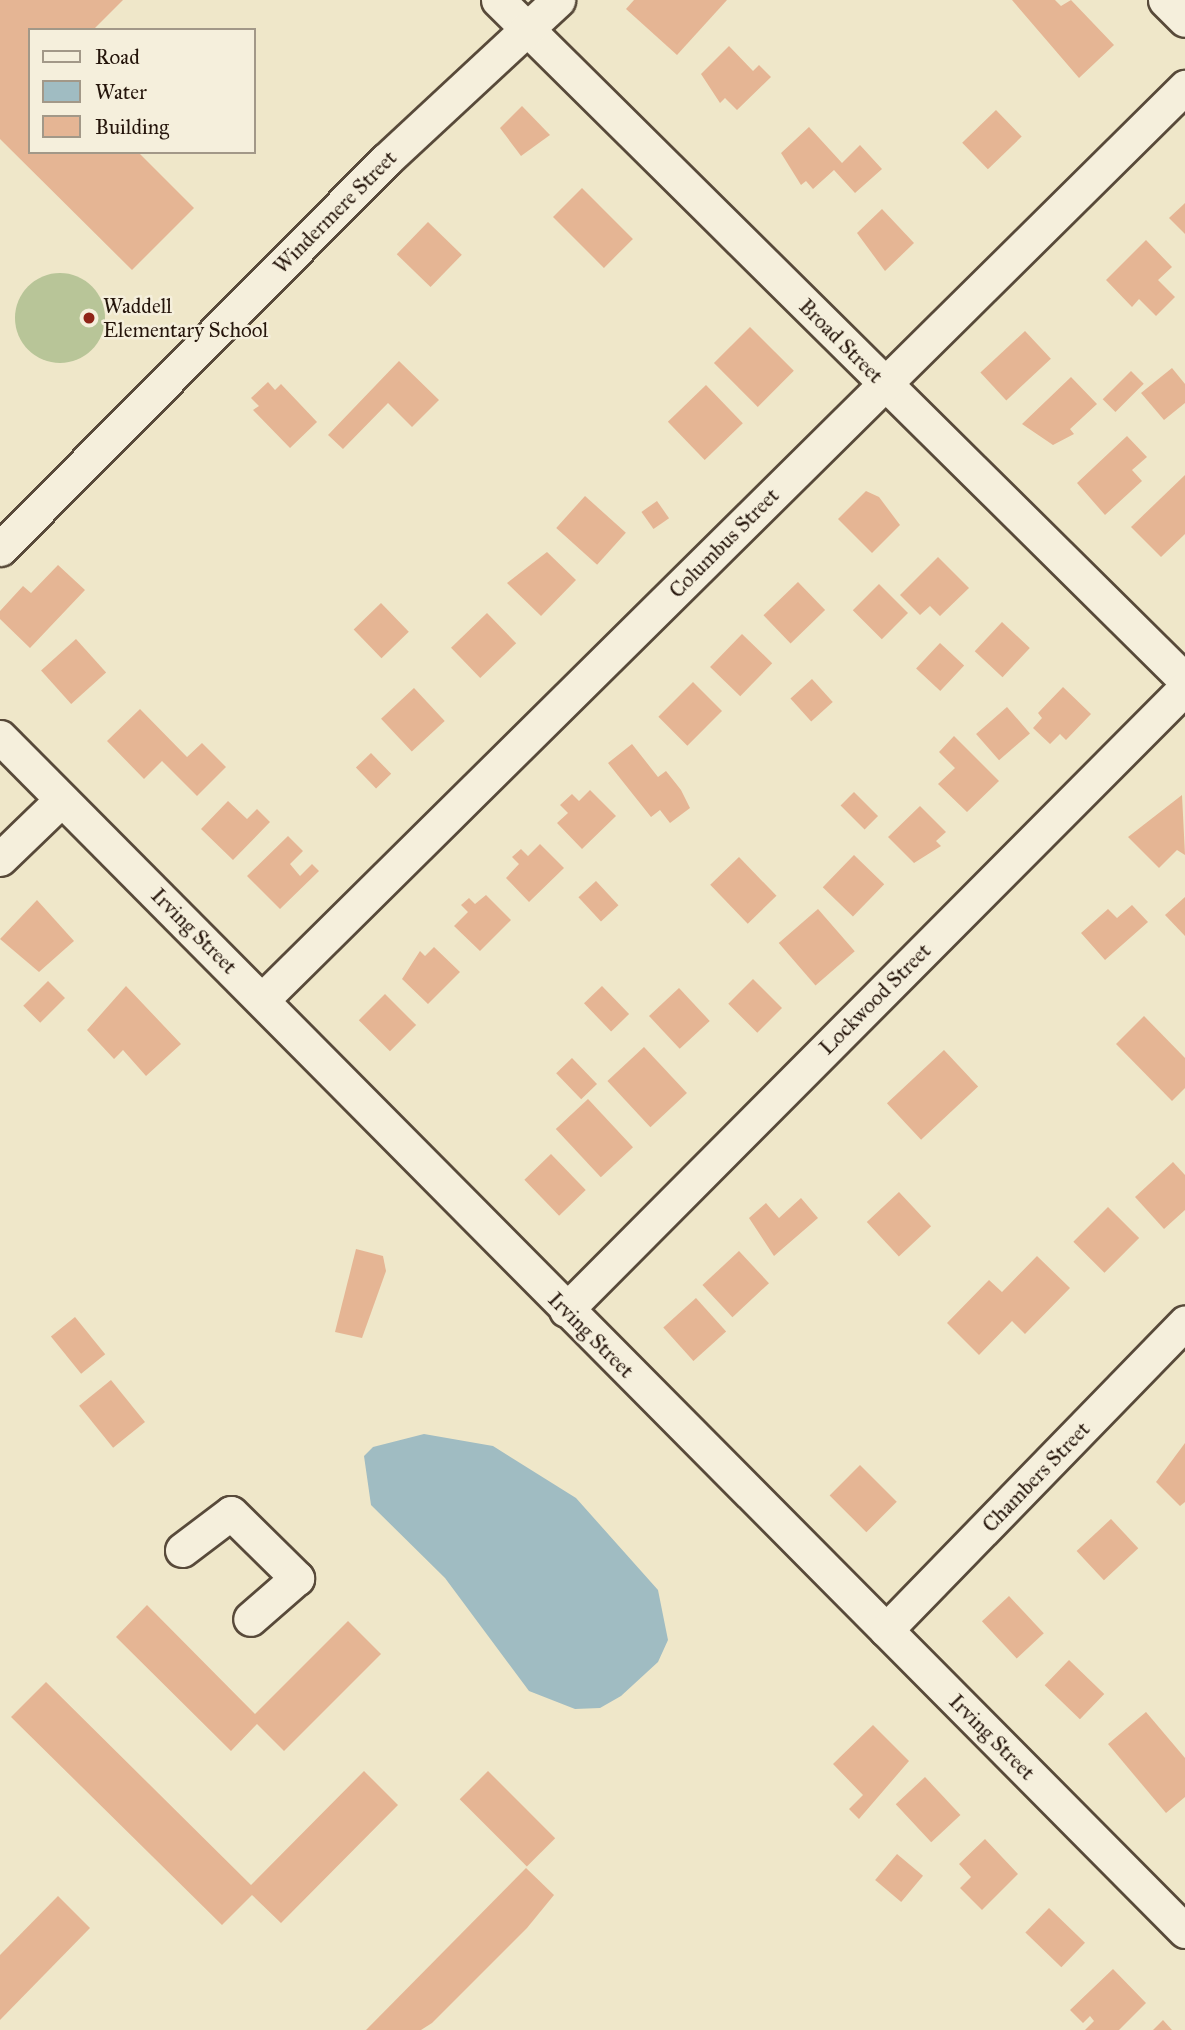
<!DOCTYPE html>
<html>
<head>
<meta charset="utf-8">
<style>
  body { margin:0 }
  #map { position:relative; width:1185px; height:2030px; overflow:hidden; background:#efe7c9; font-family:"IM FELL Great Primer",serif }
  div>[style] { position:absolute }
  .green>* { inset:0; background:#b8c598 }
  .round { border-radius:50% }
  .water>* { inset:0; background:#a0bcc2 }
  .building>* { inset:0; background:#e5b594; transform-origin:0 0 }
  .roads { filter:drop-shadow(2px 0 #584a3a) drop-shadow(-2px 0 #584a3a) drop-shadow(0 2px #584a3a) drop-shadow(0 -2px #584a3a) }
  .minor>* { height:33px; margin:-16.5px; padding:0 16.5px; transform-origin:16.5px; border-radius:16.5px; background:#f5efdc }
  .dots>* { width:19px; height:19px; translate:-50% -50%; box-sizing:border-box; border:4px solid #f5efdc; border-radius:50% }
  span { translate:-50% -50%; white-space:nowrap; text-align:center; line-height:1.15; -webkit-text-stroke:5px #f5efdc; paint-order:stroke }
  .street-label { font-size:21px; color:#25150b }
  .poi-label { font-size:21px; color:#25150b }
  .left { translate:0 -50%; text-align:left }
  .legend { position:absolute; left:28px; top:28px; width:228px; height:126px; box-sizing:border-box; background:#f5efdc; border:2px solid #a29888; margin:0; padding:9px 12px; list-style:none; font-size:21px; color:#25150b }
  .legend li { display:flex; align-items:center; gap:14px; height:35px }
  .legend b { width:35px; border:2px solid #a29888 }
</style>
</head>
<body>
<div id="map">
  <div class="green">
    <div class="round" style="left:15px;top:273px;width:90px;height:90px"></div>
  </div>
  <div class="water">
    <div style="clip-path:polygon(424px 1434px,493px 1446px,576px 1498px,658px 1590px,668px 1640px,658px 1662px,621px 1696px,600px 1708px,575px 1709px,529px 1691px,445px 1578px,371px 1505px,364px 1456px,373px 1447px)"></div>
  </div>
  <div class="building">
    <div style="clip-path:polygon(0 0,123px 0,93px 30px,30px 30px,30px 152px,138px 152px,194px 208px,132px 270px,0 139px)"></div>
    <div style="clip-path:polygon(634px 0,727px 0,677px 55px,626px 9px)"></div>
    <div style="clip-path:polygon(1012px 0,1055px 0,1061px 6px,1071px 0,1114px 45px,1079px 78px)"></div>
    <div style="clip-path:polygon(729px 46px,753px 71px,759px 65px,771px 77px,737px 110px,725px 98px,720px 103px,701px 74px)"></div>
    <div style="clip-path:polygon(522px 106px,550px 135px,521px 156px,500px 128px)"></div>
    <div style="left:996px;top:110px;width:37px;height:47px;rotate:46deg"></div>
    <div style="clip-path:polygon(809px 127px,842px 163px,860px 145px,882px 169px,855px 193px,834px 170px,813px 189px,806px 181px,801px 185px,781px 153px)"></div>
    <div style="left:582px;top:188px;width:72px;height:41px;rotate:45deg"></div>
    <div style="clip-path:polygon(1185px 203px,1185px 234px,1169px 218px)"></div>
    <div style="clip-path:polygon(882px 209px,914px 243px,885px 271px,857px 233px)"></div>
    <div style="left:428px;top:222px;width:47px;height:45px;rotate:44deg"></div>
    <div style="clip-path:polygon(1146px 240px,1172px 267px,1158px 280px,1175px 297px,1156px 316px,1139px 299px,1132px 307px,1106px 280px)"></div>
    <div style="left:750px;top:327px;width:62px;height:51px;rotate:45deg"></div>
    <div style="left:1025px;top:331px;width:38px;height:61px;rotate:47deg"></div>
    <div style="clip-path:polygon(399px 361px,439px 400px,412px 427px,388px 403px,343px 449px,328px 435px)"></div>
    <div style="clip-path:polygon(1172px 368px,1185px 384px,1185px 403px,1164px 420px,1141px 393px)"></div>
    <div style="left:1131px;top:371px;width:18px;height:40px;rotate:45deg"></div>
    <div style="clip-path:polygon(1071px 377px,1097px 404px,1070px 429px,1074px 434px,1053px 445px,1022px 424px)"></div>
    <div style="clip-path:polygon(268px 382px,275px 390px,281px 384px,317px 422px,290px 448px,253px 410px,259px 406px,251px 398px)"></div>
    <div style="left:706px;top:385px;width:53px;height:53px;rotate:46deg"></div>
    <div style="clip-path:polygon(1127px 436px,1147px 457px,1132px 470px,1142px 481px,1105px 515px,1077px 483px)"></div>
    <div style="clip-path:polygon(1185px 475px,1185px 534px,1161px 557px,1131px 527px)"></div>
    <div style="clip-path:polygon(866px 491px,879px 497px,900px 525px,872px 553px,838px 519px)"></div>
    <div style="left:585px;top:496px;width:55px;height:43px;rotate:42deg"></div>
    <div style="left:657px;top:501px;width:21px;height:19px;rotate:55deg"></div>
    <div style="clip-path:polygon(547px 552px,576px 580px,541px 616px,507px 583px)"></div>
    <div style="clip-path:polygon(938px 557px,969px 588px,940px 616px,930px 606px,920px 615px,900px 595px)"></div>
    <div style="clip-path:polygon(58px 565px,85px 590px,30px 648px,0 619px,0 611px,23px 586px,31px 593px)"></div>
    <div style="left:798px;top:582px;width:39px;height:48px;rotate:46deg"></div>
    <div style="left:879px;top:584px;width:41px;height:37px;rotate:45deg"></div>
    <div style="left:381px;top:603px;width:40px;height:38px;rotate:46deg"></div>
    <div style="left:487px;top:613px;width:42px;height:50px;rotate:46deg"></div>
    <div style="left:1002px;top:622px;width:38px;height:40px;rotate:43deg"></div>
    <div style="left:742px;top:634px;width:42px;height:46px;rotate:44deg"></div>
    <div style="left:76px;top:639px;width:45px;height:47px;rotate:48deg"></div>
    <div style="left:940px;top:643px;width:33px;height:35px;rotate:43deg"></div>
    <div style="left:812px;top:679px;width:31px;height:29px;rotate:48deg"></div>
    <div style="left:693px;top:682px;width:41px;height:49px;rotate:45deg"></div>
    <div style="clip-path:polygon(1063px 687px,1091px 714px,1066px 740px,1060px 734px,1050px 744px,1033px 728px,1042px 718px,1038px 713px)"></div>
    <div style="left:414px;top:688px;width:45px;height:45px;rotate:47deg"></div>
    <div style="left:1007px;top:707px;width:35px;height:41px;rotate:49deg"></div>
    <div style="clip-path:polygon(140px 709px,187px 757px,202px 743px,226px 767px,197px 796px,162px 761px,144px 779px,107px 741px)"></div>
    <div style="clip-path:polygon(954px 736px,999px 781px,967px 812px,938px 784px,955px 768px,939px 752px)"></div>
    <div style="clip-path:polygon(632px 744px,658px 777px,666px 771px,681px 790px,690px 808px,670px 823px,660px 810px,651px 817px,608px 763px)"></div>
    <div style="left:371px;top:753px;width:29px;height:21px;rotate:46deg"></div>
    <div style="clip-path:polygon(590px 790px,616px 816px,582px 849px,557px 823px,568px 813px,560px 805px,572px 794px,579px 801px)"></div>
    <div style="left:854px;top:792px;width:34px;height:19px;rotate:45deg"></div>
    <div style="clip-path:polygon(1182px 795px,1185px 855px,1177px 850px,1159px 868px,1128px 837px)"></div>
    <div style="clip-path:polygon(228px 801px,247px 819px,257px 809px,270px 822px,233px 860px,201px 829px)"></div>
    <div style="clip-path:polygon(920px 806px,946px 832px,936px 841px,941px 846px,914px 863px,888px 837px)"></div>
    <div style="clip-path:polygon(288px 836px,303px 851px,290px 864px,300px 876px,312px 864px,319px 871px,280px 909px,247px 876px)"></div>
    <div style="clip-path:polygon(540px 844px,564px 868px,529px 902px,506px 878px,519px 864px,512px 857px,521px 849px,528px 856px)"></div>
    <div style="left:854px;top:855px;width:42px;height:45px;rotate:44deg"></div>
    <div style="left:739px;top:857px;width:54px;height:40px;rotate:46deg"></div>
    <div style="left:596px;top:881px;width:33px;height:24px;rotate:47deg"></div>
    <div style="clip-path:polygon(486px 895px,511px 920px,480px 951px,454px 926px,468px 912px,461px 905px,469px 898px,475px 904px)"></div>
    <div style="clip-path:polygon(1185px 897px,1185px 936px,1165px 915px)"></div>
    <div style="clip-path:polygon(37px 900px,74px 941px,39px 972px,0 939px)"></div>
    <div style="clip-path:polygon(1132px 905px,1148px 922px,1105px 960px,1081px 933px,1108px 909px,1117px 918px)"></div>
    <div style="left:818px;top:909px;width:56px;height:52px;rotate:49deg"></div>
    <div style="clip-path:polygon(434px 947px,460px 972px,428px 1004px,402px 979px,420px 951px,425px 956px)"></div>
    <div style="left:753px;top:979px;width:41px;height:35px;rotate:45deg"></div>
    <div style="left:48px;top:981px;width:24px;height:35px;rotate:45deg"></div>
    <div style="clip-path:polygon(126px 986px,181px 1044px,146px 1076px,123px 1050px,114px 1059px,87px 1030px)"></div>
    <div style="left:602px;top:986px;width:39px;height:25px;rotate:46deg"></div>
    <div style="left:679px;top:988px;width:45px;height:41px;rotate:47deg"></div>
    <div style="left:385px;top:994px;width:44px;height:37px;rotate:45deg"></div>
    <div style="clip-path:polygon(1144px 1016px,1185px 1058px,1185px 1088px,1172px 1101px,1116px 1044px)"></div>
    <div style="left:644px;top:1047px;width:63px;height:50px;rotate:47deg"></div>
    <div style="left:944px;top:1050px;width:50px;height:78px;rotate:47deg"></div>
    <div style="left:572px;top:1058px;width:36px;height:22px;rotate:46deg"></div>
    <div style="left:588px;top:1099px;width:66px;height:44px;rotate:47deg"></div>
    <div style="left:551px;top:1154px;width:50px;height:37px;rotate:46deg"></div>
    <div style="clip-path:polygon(1173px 1162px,1185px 1175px,1185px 1210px,1164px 1229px,1135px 1197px)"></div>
    <div style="left:899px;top:1192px;width:47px;height:44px;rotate:47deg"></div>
    <div style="clip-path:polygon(801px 1198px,818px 1218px,774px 1256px,749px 1218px,766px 1203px,779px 1218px)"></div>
    <div style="left:1108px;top:1207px;width:44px;height:49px;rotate:45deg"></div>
    <div style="clip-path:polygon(356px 1249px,383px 1256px,386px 1271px,362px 1338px,335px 1332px)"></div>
    <div style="left:739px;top:1251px;width:44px;height:50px;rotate:47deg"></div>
    <div style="clip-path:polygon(1037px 1256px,1070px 1288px,1025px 1334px,1012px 1321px,979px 1355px,947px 1323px,989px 1280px,1002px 1292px)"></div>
    <div style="left:696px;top:1298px;width:45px;height:44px;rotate:48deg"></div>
    <div style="left:75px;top:1317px;width:48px;height:31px;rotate:51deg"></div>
    <div style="left:111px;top:1380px;width:54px;height:41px;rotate:51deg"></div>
    <div style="clip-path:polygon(1185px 1443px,1185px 1502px,1180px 1506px,1156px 1482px)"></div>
    <div style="left:860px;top:1465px;width:52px;height:43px;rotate:45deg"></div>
    <div style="left:1111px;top:1519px;width:40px;height:47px;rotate:47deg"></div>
    <div style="left:1009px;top:1596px;width:51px;height:37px;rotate:47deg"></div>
    <div style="clip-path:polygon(147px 1605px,255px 1714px,348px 1621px,381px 1654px,284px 1751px,257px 1724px,231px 1751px,116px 1637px)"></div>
    <div style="left:1069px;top:1660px;width:49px;height:35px;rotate:44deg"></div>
    <div style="clip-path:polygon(46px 1682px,251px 1885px,364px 1771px,398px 1805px,281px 1923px,252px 1895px,222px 1925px,11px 1717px)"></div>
    <div style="clip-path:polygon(1146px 1712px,1185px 1758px,1185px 1797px,1166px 1813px,1108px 1744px)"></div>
    <div style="clip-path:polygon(873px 1725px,909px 1761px,859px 1819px,849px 1809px,863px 1795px,833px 1764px)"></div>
    <div style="left:488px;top:1771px;width:95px;height:40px;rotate:45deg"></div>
    <div style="left:925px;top:1777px;width:52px;height:40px;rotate:47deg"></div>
    <div style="clip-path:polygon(985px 1839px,1018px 1874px,982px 1910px,960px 1888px,971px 1877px,959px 1864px)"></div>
    <div style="left:897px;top:1854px;width:34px;height:34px;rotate:40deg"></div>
    <div style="clip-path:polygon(526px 1868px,554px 1895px,527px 1928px,432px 2023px,421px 2030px,366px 2030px)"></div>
    <div style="clip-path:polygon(58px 1896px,90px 1928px,0 2020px,0 1955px)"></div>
    <div style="left:1049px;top:1908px;width:50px;height:34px;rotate:44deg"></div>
    <div style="clip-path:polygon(1113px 1969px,1146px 2003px,1119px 2030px,1085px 2030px,1094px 2021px,1090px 2016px,1083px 2023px,1070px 2010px)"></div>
    <div style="clip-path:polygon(1163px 2020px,1172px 2030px,1153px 2030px)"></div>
  </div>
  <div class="roads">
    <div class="minor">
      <div style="left:498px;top:0;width:967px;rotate:44.71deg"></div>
      <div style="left:1165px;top:0;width:28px;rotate:45deg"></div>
      <div style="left:0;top:549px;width:548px;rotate:-45.22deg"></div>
      <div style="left:386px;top:160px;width:235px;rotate:-42.9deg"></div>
      <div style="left:0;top:737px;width:1682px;rotate:45.22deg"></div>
      <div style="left:0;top:859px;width:85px;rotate:-44deg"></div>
      <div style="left:263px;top:999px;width:1297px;rotate:-44.69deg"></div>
      <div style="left:566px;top:1310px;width:878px;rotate:-45.14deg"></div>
      <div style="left:182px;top:1550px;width:61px;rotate:-37.1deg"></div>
      <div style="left:231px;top:1513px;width:93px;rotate:44.6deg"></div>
      <div style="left:297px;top:1578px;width:62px;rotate:138.9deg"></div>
      <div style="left:886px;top:1630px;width:429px;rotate:-45.8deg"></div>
    </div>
  </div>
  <div class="dots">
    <div style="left:89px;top:318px;background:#8f2418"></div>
  </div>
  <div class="street-label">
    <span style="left:335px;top:212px;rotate:-45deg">Windermere Street</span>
    <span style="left:841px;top:341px;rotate:45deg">Broad Street</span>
    <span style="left:724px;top:543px;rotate:-45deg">Columbus Street</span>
    <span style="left:194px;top:931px;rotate:45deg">Irving Street</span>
    <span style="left:875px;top:999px;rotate:-45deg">Lockwood Street</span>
    <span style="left:591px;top:1335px;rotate:45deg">Irving Street</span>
    <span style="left:1036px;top:1477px;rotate:-46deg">Chambers Street</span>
    <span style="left:992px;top:1737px;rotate:45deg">Irving Street</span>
  </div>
  <div class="poi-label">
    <span class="left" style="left:103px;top:318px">Waddell<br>Elementary School</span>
  </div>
  <ul class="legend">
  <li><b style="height:9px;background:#f5efdc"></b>Road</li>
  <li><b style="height:19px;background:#a0bcc2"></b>Water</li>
  <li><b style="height:19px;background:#e5b594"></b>Building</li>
  </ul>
</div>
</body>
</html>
